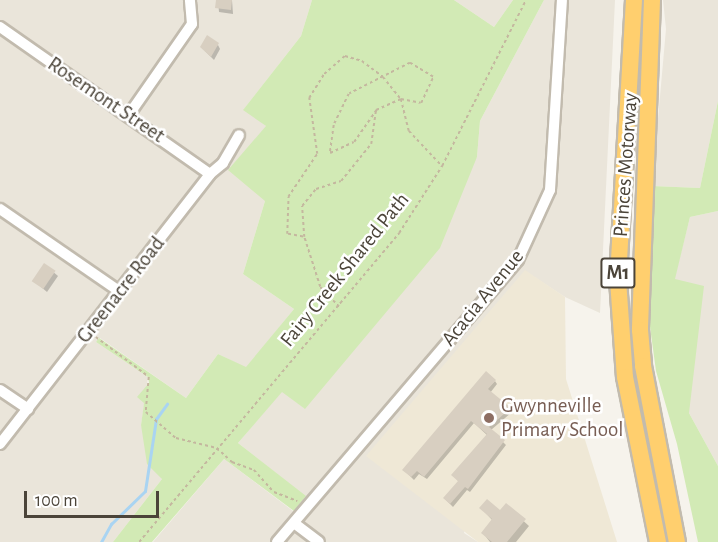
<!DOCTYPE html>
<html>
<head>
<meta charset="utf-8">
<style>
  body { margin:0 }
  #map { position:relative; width:718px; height:542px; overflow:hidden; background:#f6f3ec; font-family:"Alegreya Sans",sans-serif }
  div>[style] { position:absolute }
  .residential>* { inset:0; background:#eae5da }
  .education>* { inset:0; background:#efe8d6 }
  .green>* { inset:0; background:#d2eab5 }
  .shadow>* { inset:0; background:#0003 }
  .stream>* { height:3px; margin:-1.5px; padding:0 1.5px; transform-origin:1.5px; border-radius:1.5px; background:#a9d4f2 }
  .building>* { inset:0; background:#d8cfc1; transform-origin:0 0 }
  .path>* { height:1.5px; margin-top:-0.75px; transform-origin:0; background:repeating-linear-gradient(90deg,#c4b79f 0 3px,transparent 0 6px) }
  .roads { filter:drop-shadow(2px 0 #c2bbae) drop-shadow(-2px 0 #c2bbae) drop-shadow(0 2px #c2bbae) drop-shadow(0 -2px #c2bbae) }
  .minor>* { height:10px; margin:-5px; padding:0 5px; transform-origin:5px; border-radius:5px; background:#fff }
  .highway>* { height:16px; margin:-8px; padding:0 8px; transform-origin:8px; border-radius:8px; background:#ffcf6e }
  .dots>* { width:16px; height:16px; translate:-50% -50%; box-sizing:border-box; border:3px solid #fff; border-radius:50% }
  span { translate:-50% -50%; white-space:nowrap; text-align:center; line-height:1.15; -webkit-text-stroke:5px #fff; paint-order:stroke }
  .shield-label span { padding:2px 4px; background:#fff; border:2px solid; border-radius:4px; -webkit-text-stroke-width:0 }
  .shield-label { font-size:20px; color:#4b4439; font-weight:700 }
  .street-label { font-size:21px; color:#4b4439 }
  .education-label { font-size:21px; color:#785e54 }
  .left { translate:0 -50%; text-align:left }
  .scale { position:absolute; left:24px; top:491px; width:135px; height:27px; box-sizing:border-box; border:3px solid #4b4439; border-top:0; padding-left:8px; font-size:18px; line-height:21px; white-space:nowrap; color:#4b4439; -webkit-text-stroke:4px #fff; paint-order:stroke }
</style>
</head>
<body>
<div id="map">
  <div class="residential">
    <div style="clip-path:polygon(0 0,312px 0,301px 36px,244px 109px,266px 126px,265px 201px,243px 274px,294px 309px,246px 368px,218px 354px,186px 398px,100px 338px,96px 342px,148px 377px,141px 425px,162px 479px,113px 542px,0 542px)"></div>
    <div style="clip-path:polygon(454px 0,513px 0,494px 27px)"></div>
    <div style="clip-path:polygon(544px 0,615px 0,600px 313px,565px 297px,525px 271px,464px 533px,478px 542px,153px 542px,224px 459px,293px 511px,306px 497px,238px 443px,282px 391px,304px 408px,477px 157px,480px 121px)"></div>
    <div style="clip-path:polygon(663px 0,718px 0,718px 101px,700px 188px,652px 186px,666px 29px)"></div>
    <div style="clip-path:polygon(718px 211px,718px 466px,689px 413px,674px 280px,690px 217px)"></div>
  </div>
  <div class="education">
    <div style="clip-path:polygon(525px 270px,565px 297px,566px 379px,617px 542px,478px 542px,366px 456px)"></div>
  </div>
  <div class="green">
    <div style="clip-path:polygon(312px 0,454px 0,494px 27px,513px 0,544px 0,480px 121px,477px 157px,440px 248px,305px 409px,282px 392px,238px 443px,306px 496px,294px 511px,224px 459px,152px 542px,113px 542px,162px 479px,147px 464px,141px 425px,144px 403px,137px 397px,149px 383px,148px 377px,96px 342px,99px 338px,186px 398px,218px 354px,246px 367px,294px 309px,243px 274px,265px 201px,228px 170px,266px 126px,243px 110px,301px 36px)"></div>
    <div style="clip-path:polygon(718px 101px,718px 211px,690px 217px,675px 279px,704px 286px,689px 413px,718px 466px,718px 542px,698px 542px,677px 444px,656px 371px,650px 327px,647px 299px,652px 186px,700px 188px)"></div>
  </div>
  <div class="shadow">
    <div style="clip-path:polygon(218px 0,232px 0,233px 14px,219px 12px)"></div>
    <div style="clip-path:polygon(218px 45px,220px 49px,214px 60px,205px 51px)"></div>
    <div style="clip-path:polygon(45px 265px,58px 276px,47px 292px,34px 281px)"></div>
    <div style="clip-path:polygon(495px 381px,497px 384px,490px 393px,511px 413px,491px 430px,506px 445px,470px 492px,467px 490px,453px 507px,445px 499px,459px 482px,453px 475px,488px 436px,474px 423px,427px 479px,419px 474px,414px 480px,404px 470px)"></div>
    <div style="clip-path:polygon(506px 505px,529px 526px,516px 542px,490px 542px,483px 533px,493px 521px,481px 508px,500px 512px)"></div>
  </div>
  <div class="stream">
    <div style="left:101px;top:542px;width:21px;rotate:-61deg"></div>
    <div style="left:111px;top:524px;width:47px;rotate:-44.1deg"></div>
    <div style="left:145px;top:491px;width:73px;rotate:-81.3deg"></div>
    <div style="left:156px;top:419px;width:19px;rotate:-54deg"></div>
  </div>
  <div class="building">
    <div style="clip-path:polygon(216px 0,232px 0,231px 10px,215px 8px)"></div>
    <div style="clip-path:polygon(207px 35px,219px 43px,211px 57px,200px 47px)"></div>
    <div style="left:44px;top:263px;width:14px;height:22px;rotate:34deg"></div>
    <div style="clip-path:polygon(486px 371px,496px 380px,488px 389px,511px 408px,489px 427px,505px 440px,468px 489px,465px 487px,450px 504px,443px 498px,458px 481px,451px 475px,487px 434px,471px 421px,424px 477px,417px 471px,411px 477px,402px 470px)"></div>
    <div style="clip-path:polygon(487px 499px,500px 510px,506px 503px,526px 519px,507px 542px,492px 542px,481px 533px,492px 519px,479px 508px)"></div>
  </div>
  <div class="path">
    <div style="left:303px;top:237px;width:16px;rotate:-169deg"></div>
    <div style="left:287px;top:234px;width:37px;rotate:-88deg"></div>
    <div style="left:288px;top:197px;width:52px;rotate:-56deg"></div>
    <div style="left:317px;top:154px;width:57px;rotate:-98.1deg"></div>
    <div style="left:309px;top:98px;width:28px;rotate:-58deg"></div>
    <div style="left:324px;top:74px;width:28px;rotate:-41deg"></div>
    <div style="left:345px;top:56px;width:18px;rotate:16deg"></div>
    <div style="left:362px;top:61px;width:26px;rotate:37deg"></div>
    <div style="left:383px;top:77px;width:28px;rotate:51deg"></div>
    <div style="left:401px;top:99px;width:33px;rotate:76deg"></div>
    <div style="left:409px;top:131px;width:47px;rotate:46.7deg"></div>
    <div style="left:339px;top:307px;width:28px;rotate:-134deg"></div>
    <div style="left:320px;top:287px;width:52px;rotate:-107.7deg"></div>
    <div style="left:304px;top:237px;width:31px;rotate:-94deg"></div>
    <div style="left:302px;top:206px;width:22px;rotate:-51deg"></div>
    <div style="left:316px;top:189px;width:26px;rotate:-18deg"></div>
    <div style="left:341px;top:181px;width:48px;rotate:-51deg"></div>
    <div style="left:371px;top:144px;width:34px;rotate:-82deg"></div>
    <div style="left:376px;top:110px;width:27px;rotate:-24deg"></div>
    <div style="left:401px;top:99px;width:20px;rotate:11deg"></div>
    <div style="left:421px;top:103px;width:29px;rotate:-65deg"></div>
    <div style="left:433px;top:77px;width:27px;rotate:-149deg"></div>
    <div style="left:410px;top:63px;width:68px;rotate:153.1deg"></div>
    <div style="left:349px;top:94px;width:34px;rotate:116deg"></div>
    <div style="left:334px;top:125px;width:28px;rotate:98deg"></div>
    <div style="left:330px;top:153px;width:26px;rotate:-25deg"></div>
    <div style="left:354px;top:142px;width:39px;rotate:-55deg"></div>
    <div style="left:96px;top:337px;width:66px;rotate:37deg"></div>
    <div style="left:149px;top:377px;width:35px;rotate:95deg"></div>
    <div style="left:146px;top:412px;width:40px;rotate:41deg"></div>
    <div style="left:176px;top:438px;width:42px;rotate:13.7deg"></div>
    <div style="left:217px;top:448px;width:21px;rotate:43deg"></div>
    <div style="left:232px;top:462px;width:23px;rotate:20deg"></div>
    <div style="left:254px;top:470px;width:30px;rotate:48deg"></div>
    <div style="left:274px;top:492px;width:25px;rotate:21deg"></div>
    <div style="left:139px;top:542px;width:404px;rotate:-49.9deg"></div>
    <div style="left:399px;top:233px;width:80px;rotate:-57.3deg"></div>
    <div style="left:442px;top:166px;width:186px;rotate:-63.2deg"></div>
  </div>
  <div class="roads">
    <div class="minor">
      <div style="left:0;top:27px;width:256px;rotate:35deg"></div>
      <div style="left:128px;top:116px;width:112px;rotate:-55.2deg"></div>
      <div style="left:192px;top:24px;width:24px;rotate:-95deg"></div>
      <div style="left:0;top:209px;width:145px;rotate:34.6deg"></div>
      <div style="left:0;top:390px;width:34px;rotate:34deg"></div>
      <div style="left:0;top:444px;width:342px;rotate:-52.1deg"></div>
      <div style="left:210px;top:174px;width:17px;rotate:-40deg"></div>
      <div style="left:223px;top:163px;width:32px;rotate:-60deg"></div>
      <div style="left:294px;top:523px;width:31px;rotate:37deg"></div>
      <div style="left:277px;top:542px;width:371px;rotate:-49.5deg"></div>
      <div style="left:518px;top:260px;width:77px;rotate:-65.4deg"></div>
      <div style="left:550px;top:190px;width:190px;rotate:-86.4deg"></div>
    </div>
    <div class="highway">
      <div style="left:634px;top:0;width:280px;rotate:93.3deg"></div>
      <div style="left:618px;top:280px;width:97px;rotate:85.9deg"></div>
      <div style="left:625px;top:377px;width:168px;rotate:78.7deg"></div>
      <div style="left:652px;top:0;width:330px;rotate:92.1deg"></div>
      <div style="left:640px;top:330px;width:36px;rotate:85deg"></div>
      <div style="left:643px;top:366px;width:179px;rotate:79.1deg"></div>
    </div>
  </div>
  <div class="dots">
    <div style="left:489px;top:418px;background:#8d6e63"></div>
  </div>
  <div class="shield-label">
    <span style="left:618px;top:273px">M1</span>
  </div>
  <div class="street-label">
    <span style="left:106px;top:100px;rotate:34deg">Rosemont Street</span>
    <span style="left:626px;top:165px;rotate:-86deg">Princes Motorway</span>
    <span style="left:345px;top:270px;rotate:-51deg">Fairy Creek Shared Path</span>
    <span style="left:121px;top:290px;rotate:-52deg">Greenacre Road</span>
    <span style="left:483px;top:298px;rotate:-51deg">Acacia Avenue</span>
  </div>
  <div class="education-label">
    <span class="left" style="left:501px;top:418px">Gwynneville<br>Primary School</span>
  </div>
  <div class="scale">100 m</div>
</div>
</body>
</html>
